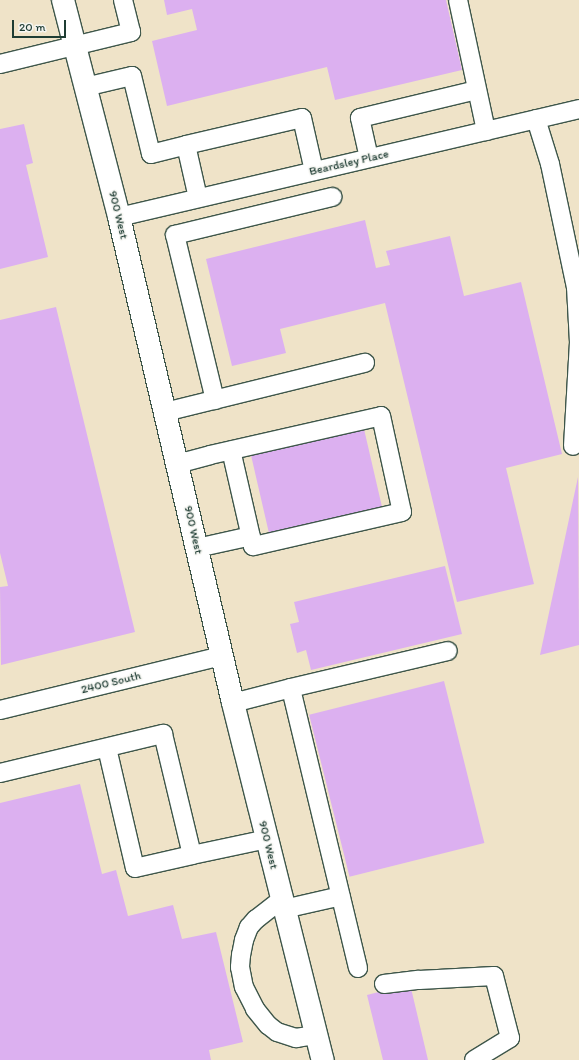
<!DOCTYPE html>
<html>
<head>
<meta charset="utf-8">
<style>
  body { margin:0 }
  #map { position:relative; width:579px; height:1060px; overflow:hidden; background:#efe3c8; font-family:Itim,sans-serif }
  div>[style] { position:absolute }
  .building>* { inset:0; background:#dcb0f0; transform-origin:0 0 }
  .roads { filter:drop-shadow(1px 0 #3e564a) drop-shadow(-1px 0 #3e564a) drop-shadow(0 1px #3e564a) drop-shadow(0 -1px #3e564a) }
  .minor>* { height:18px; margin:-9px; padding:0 9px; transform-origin:9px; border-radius:9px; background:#fff }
  .major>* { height:22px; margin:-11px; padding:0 11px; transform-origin:11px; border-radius:11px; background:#fff }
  span { translate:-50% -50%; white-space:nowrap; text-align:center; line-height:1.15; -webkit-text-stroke:3px #f6f6f2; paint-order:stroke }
  .street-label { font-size:12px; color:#1f3d34 }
  .scale { position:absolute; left:12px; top:20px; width:54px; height:18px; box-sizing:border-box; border:2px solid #1f3d34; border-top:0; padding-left:5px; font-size:12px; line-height:14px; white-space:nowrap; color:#1f3d34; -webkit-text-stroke:3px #f6f6f2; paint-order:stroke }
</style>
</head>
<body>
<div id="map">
  <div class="building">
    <div style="clip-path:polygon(164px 0,446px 0,462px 70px,335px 100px,327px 67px,167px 106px,152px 41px,197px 30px,192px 9px,167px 15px)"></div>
    <div style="clip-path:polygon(24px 124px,33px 163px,26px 165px,48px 257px,0 269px,0 129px)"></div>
    <div style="clip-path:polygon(365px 220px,376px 268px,390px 265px,386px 251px,450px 236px,464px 296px,521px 282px,562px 454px,506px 468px,534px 584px,457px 602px,385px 303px,280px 329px,286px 353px,232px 366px,206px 259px)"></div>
    <div style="clip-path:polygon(56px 307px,135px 632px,1px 665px,0 587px,8px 586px,0 553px,0 320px)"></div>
    <div style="left:364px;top:429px;width:83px;height:116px;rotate:77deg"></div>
    <div style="clip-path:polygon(578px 477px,579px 645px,540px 655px)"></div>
    <div style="clip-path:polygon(445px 566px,462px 634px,311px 670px,306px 650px,297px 653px,290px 624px,299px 622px,294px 602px)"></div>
    <div style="left:444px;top:681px;width:167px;height:139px;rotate:76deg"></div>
    <div style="clip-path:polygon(80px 784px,102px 874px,116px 870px,128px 916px,173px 905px,182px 939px,216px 932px,243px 1042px,209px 1050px,211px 1060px,0 1060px,0 803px)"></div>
    <div style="clip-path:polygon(410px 984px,428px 1060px,383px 1060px,367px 995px)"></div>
  </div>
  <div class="roads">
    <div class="minor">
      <div style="left:458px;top:0;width:134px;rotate:77.9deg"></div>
      <div style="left:0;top:64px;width:135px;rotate:-13.7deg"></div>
      <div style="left:131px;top:32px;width:33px;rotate:-104deg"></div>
      <div style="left:85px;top:87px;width:48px;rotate:-13.2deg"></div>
      <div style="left:132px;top:76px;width:80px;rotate:76.3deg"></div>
      <div style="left:151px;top:154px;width:36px;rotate:-14deg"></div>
      <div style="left:536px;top:119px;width:47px;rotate:72.7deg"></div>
      <div style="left:550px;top:164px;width:126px;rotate:78.1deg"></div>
      <div style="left:576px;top:287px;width:55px;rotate:86.9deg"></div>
      <div style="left:579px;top:342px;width:104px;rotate:93.3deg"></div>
      <div style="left:369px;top:158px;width:41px;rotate:-102.7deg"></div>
      <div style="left:360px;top:118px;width:120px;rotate:-13.5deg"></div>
      <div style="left:198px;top:198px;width:54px;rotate:-102.8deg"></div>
      <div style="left:186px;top:145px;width:119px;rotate:-13.1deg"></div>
      <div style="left:302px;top:118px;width:54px;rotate:77.2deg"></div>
      <div style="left:119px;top:217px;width:473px;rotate:-13.2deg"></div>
      <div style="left:215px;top:400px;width:170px;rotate:-103.6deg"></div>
      <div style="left:175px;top:235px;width:162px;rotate:-13.6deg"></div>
      <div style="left:165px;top:412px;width:206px;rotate:-13.8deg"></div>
      <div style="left:177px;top:464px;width:34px;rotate:-15deg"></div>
      <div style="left:210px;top:455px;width:175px;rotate:-12.8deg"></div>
      <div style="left:381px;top:416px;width:98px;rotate:77.7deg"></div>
      <div style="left:402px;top:512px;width:153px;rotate:167.1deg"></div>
      <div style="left:253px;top:546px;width:98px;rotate:-102.9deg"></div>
      <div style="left:197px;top:548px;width:55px;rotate:-12.5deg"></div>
      <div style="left:233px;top:703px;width:60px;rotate:-14.5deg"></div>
      <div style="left:0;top:710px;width:228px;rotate:-13.7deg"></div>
      <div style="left:107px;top:748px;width:123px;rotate:76.9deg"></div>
      <div style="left:135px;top:868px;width:58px;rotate:-12.8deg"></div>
      <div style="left:0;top:773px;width:168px;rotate:-13.5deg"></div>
      <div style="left:163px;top:734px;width:124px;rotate:76.5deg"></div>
      <div style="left:192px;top:855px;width:77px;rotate:-12deg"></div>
      <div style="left:282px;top:899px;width:33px;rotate:142deg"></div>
      <div style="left:256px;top:919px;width:11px;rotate:131deg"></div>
      <div style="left:249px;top:927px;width:14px;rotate:111deg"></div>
      <div style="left:244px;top:940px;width:15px;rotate:101deg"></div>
      <div style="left:241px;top:955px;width:12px;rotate:95deg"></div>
      <div style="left:240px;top:967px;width:20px;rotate:79deg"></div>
      <div style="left:244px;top:987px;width:25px;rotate:63deg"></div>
      <div style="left:255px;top:1009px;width:21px;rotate:51deg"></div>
      <div style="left:268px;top:1025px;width:11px;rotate:38deg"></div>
      <div style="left:277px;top:1032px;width:20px;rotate:18deg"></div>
      <div style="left:296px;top:1038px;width:20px;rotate:-9deg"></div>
      <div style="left:284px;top:909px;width:58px;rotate:-12.8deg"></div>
      <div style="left:358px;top:968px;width:288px;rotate:-103.5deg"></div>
      <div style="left:291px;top:688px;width:161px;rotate:-13.3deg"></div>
      <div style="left:384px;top:984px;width:35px;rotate:-7deg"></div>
      <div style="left:419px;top:980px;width:75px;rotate:-3.1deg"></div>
      <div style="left:494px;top:976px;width:64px;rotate:75.5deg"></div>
      <div style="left:510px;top:1038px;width:42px;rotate:148.6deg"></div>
    </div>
    <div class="major">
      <div style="left:63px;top:0;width:224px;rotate:75.5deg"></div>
      <div style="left:119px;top:217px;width:499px;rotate:76.8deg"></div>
      <div style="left:233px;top:703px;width:368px;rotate:75.9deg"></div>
    </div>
  </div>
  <div class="street-label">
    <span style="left:349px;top:163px;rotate:-13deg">Beardsley Place</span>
    <span style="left:118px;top:215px;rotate:76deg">900 West</span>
    <span style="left:193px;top:530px;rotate:77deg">900 West</span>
    <span style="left:111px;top:683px;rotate:-14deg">2400 South</span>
    <span style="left:268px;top:845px;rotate:76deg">900 West</span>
  </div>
  <div class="scale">20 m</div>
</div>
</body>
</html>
